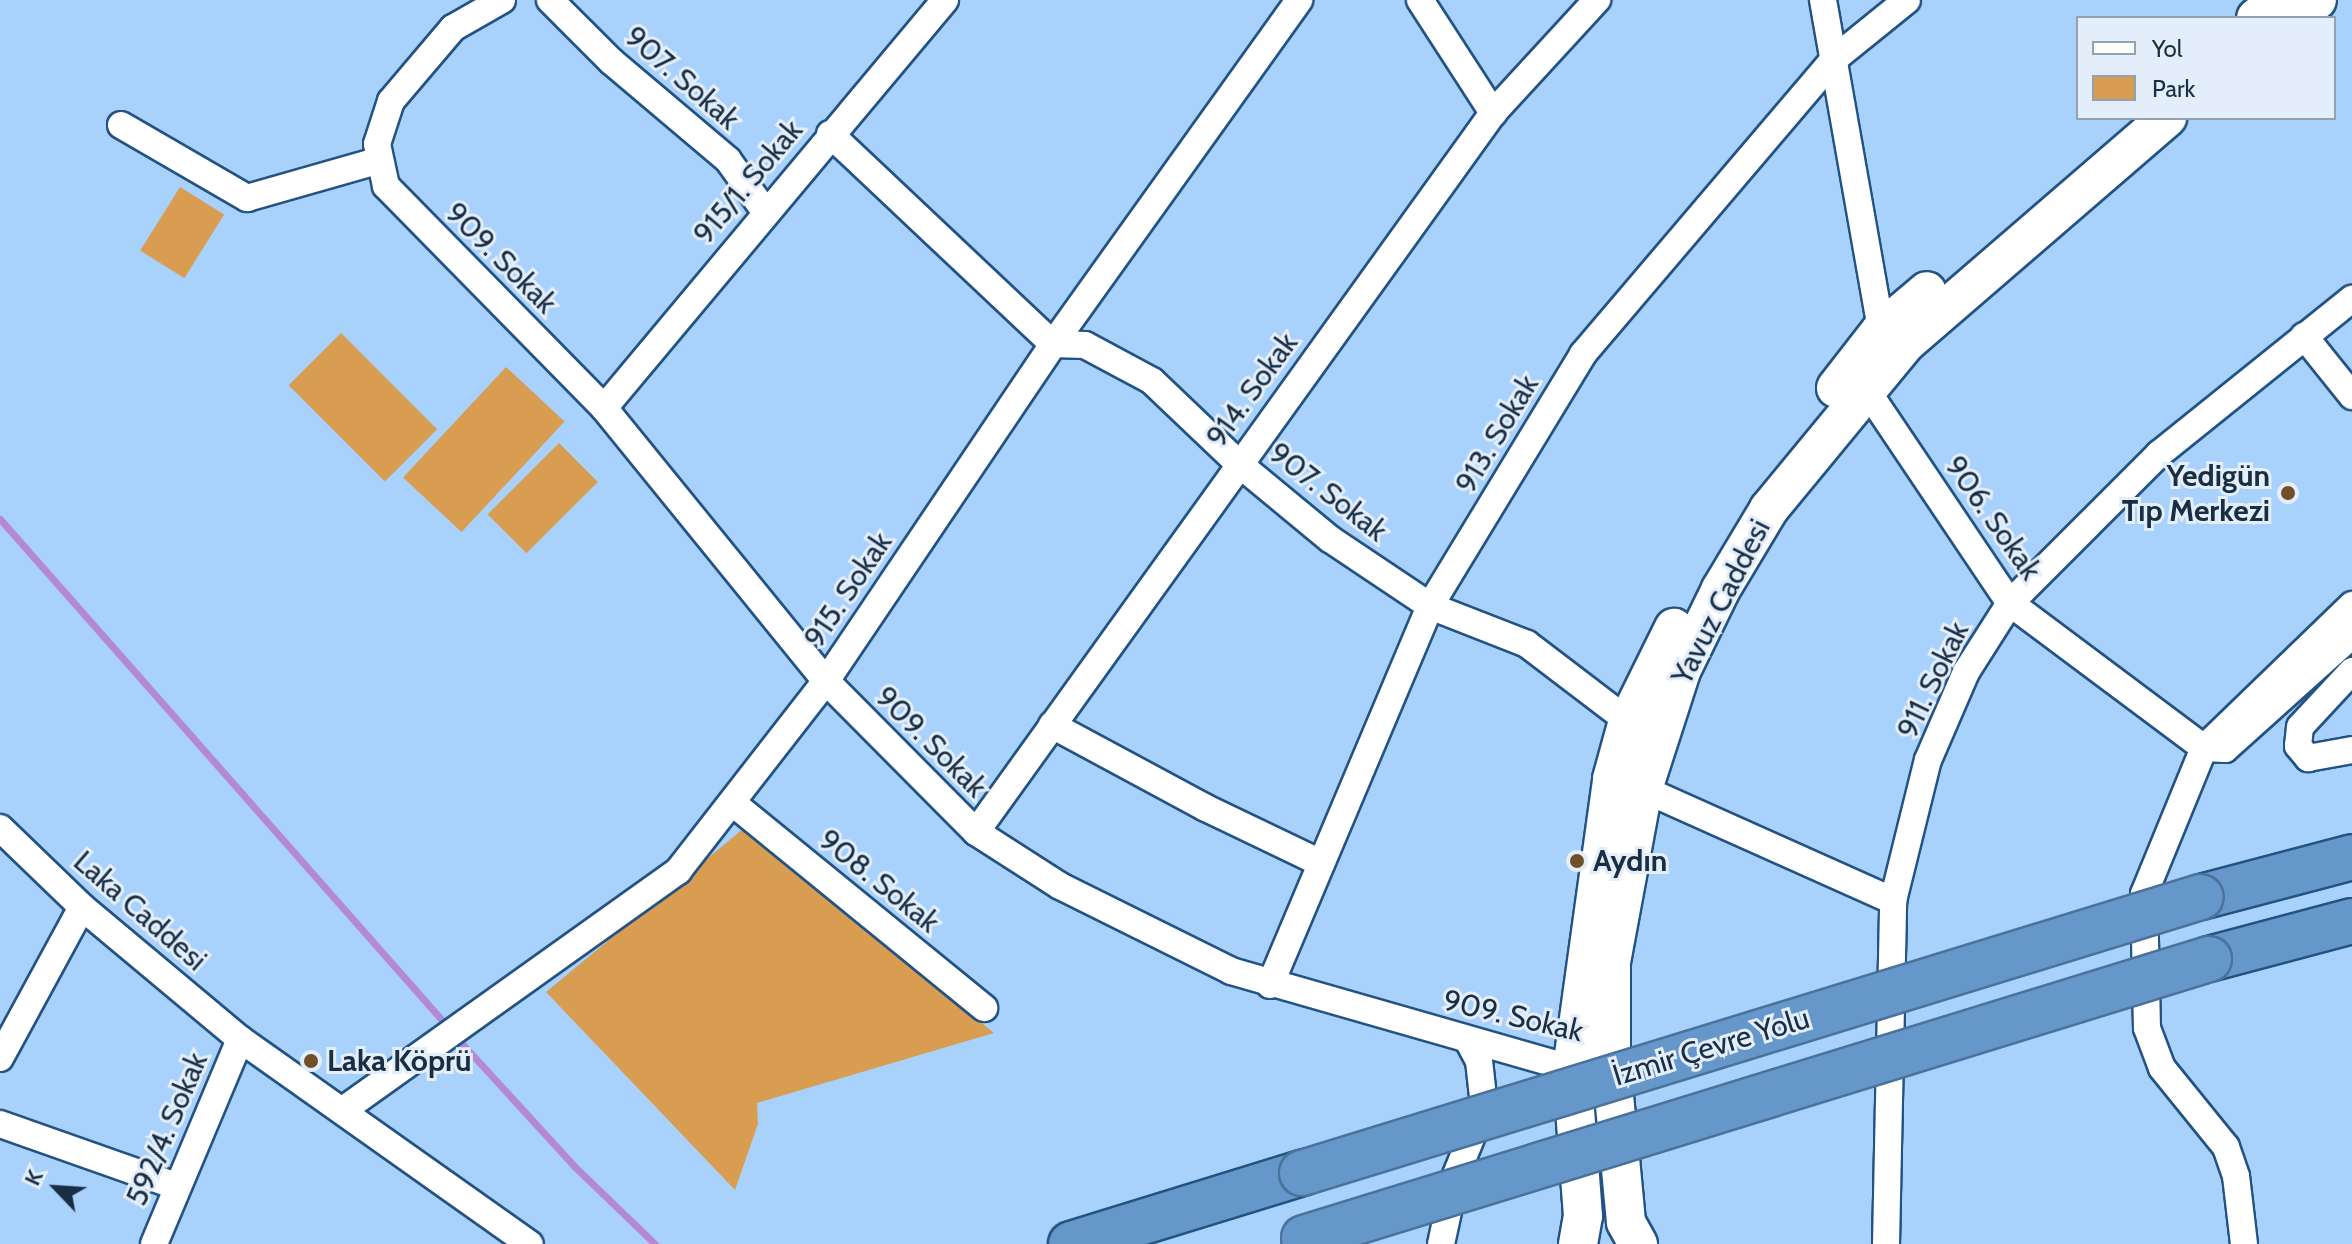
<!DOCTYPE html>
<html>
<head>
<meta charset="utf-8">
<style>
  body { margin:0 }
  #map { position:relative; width:2352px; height:1244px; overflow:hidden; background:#a8d1fc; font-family:Cabin,sans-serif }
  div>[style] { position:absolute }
  .green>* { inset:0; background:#d99d52; transform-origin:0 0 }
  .stream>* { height:7px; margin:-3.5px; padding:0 3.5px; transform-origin:3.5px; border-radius:3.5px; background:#b588d6 }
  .roads { filter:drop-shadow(2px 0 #235382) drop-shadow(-2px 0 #235382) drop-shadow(0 2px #235382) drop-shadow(0 -2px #235382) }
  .minor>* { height:26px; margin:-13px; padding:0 13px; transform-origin:13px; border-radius:13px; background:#fff }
  .secondary>* { height:38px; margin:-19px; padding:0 19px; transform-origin:19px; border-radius:19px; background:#fff }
  .motorway>* { height:44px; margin:-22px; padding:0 22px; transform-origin:22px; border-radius:22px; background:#6697ca }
  .bridges { filter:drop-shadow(2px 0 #4b729b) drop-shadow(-2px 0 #4b729b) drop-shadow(0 2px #4b729b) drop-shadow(0 -2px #4b729b) }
  .motorway-bridge>* { height:44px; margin:-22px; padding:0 22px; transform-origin:22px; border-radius:22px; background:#6697ca }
  .dots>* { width:22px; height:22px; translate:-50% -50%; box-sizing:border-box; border:4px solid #e4eefa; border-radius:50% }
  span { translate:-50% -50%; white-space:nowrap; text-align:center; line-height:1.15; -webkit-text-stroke:6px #e4eefa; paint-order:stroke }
  .street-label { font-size:30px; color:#192e43 }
  .poi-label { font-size:30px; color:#192e43; font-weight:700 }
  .right { translate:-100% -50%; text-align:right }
  .left { translate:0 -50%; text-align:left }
  .legend { position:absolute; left:2076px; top:16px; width:260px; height:104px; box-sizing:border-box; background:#e4eefa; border:2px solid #93a1b1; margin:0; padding:10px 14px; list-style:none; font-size:24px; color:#192e43 }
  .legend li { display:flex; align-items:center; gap:16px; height:40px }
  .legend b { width:40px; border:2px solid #93a1b1 }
  .north { position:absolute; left:16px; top:1148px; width:80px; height:80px; -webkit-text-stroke:6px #e4eefa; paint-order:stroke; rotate:295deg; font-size:22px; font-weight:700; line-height:32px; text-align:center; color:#192e43 }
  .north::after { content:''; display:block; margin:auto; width:28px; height:36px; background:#192e43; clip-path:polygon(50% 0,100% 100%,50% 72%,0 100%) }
</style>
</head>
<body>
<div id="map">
  <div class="green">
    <div style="left:180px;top:187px;width:52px;height:75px;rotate:32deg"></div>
    <div style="left:341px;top:333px;width:136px;height:74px;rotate:45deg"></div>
    <div style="left:506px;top:367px;width:80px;height:151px;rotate:43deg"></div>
    <div style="left:559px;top:443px;width:55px;height:101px;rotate:45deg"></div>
    <div style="clip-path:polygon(743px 829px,994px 1033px,757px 1103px,758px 1124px,735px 1190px,546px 992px)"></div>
  </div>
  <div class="stream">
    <div style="left:0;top:519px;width:677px;rotate:48.59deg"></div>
    <div style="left:456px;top:1037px;width:175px;rotate:47.5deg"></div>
    <div style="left:574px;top:1166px;width:112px;rotate:43.9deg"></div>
  </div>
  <div class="roads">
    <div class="minor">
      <div style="left:502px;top:0;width:56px;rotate:150.3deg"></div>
      <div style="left:453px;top:28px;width:96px;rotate:130.3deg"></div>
      <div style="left:391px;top:101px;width:45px;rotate:108deg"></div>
      <div style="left:377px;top:144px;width:43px;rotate:77.9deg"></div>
      <div style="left:386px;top:186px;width:311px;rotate:45.5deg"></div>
      <div style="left:604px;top:408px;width:352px;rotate:50.9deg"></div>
      <div style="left:826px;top:681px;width:213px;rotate:45.2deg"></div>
      <div style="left:976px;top:832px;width:100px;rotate:32.7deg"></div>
      <div style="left:1060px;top:886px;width:191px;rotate:26.4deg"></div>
      <div style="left:1231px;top:971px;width:355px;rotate:16deg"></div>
      <div style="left:1572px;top:1069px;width:16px;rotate:-11deg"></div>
      <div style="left:550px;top:0;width:86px;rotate:45deg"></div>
      <div style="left:611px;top:61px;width:153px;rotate:40.2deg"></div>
      <div style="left:728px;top:160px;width:62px;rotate:54.2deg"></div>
      <div style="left:1420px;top:0;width:135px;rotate:57.1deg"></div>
      <div style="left:1823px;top:0;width:335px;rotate:80deg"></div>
      <div style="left:121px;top:125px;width:146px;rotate:30.1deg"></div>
      <div style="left:247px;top:198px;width:135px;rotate:-15.9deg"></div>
      <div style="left:830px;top:134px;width:306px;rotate:43.3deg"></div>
      <div style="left:1053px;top:344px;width:32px;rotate:2deg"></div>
      <div style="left:1085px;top:345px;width:76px;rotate:28.2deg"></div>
      <div style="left:1152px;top:381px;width:119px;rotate:43.6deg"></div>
      <div style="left:1238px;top:463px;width:119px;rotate:39.6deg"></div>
      <div style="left:1330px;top:539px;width:120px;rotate:33.8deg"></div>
      <div style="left:1430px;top:606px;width:104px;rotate:21.4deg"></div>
      <div style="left:1527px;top:644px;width:127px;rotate:37.3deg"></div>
      <div style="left:2304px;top:336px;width:77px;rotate:51.3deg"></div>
      <div style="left:1866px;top:389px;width:258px;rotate:56.1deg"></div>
      <div style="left:2010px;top:603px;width:242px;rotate:36.8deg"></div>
      <div style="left:2204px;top:748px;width:21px;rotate:3deg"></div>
      <div style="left:2225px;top:749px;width:171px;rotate:-41.9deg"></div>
      <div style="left:604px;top:408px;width:532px;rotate:-50.11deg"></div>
      <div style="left:2352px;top:671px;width:76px;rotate:132.9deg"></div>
      <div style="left:2300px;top:727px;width:19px;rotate:96deg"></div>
      <div style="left:2298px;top:746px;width:16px;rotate:50deg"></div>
      <div style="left:2308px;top:758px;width:45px;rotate:-10.3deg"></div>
      <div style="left:1052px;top:725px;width:173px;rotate:28.3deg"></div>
      <div style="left:1204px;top:807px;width:130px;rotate:25.6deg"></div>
      <div style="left:1643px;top:789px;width:274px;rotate:24.1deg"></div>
      <div style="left:734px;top:804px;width:323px;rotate:39.2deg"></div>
      <div style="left:0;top:828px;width:114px;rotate:43.9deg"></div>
      <div style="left:82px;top:907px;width:206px;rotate:39.9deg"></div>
      <div style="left:240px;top:1039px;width:355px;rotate:35.3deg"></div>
      <div style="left:976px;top:832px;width:886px;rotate:-54.28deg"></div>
      <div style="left:1493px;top:113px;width:154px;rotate:-47.4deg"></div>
      <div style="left:1270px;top:985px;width:411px;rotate:-67.1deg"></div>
      <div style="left:1430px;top:606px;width:295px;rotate:-58.7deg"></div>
      <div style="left:1583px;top:354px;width:386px;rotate:-49.6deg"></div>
      <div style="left:1833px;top:60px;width:95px;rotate:-39deg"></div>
      <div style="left:0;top:1058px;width:172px;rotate:-61.5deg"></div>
      <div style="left:343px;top:1110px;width:412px;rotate:-35.5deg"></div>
      <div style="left:678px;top:871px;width:241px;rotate:-52.1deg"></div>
      <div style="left:826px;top:681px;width:406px;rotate:-56deg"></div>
      <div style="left:1053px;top:344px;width:423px;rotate:-54.4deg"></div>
      <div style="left:0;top:1124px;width:187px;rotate:19.4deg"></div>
      <div style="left:154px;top:1244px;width:222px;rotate:-67.2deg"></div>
      <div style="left:1441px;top:1244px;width:71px;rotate:-77.7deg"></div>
      <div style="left:1456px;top:1175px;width:74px;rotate:-67.9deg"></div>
      <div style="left:1484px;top:1106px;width:45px;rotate:-96.3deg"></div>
      <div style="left:1479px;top:1061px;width:24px;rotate:-118deg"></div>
      <div style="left:1886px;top:1244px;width:343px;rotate:-88.8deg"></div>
      <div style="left:1893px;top:901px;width:145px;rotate:-76.1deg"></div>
      <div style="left:1928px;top:760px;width:96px;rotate:-66.6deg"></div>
      <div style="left:1966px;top:672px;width:82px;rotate:-57.5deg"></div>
      <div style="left:2010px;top:603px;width:211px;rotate:-45deg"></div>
      <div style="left:2159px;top:454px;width:248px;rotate:-38.8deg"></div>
      <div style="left:2244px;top:1244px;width:68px;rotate:-96.7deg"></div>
      <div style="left:2236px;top:1176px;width:31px;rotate:-109deg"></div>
      <div style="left:2226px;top:1147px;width:102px;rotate:-129deg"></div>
      <div style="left:2162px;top:1068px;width:43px;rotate:-110.6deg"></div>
      <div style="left:2147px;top:1028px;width:134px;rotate:-91.3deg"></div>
      <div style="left:2144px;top:894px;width:158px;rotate:-67.7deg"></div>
      <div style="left:2204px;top:748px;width:206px;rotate:-44deg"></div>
    </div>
    <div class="secondary">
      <div style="left:2256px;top:18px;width:28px;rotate:-39deg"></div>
      <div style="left:2294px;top:18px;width:29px;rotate:-38deg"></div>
      <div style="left:1836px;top:388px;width:73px;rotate:-52.2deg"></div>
      <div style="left:1881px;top:330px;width:60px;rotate:-40.3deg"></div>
      <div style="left:1578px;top:1244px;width:28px;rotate:-80deg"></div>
      <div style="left:1583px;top:1216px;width:147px;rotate:-94.3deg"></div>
      <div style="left:1572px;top:1069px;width:293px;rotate:-82.1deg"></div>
      <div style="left:1612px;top:779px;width:60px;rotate:-74.6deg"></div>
      <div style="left:1628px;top:721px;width:104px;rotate:-63.7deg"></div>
      <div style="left:1638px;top:1244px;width:25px;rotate:-119deg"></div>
      <div style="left:1626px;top:1222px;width:160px;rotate:-95.4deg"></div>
      <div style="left:1611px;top:1063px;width:101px;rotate:-90deg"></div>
      <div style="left:1611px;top:962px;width:176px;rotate:-79.5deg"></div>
      <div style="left:1643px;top:789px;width:124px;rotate:-72.1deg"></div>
      <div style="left:1681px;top:671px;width:91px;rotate:-64deg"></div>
      <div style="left:1721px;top:589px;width:93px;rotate:-59deg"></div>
      <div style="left:1769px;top:509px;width:215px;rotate:-50.5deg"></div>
      <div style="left:1906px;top:343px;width:345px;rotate:-40.8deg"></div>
    </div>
    <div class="motorway">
      <div style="left:2201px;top:897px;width:156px;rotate:-14.8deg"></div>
      <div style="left:2209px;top:959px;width:148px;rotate:-14.9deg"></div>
      <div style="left:1071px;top:1244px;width:242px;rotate:-17.1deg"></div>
    </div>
  </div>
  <div class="bridges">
    <div class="motorway-bridge">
      <div style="left:1302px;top:1173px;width:940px;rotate:-17.07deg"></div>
      <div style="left:1304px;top:1238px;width:947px;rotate:-17.13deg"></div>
    </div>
  </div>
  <div class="dots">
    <div style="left:2288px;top:493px;background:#715027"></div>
    <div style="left:1577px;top:861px;background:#715027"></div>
    <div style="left:311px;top:1061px;background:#715027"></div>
  </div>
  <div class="street-label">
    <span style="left:682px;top:78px;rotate:41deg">907. Sokak</span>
    <span style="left:748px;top:182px;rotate:-50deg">915/1. Sokak</span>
    <span style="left:501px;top:258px;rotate:45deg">909. Sokak</span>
    <span style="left:1252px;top:390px;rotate:-54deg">914. Sokak</span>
    <span style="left:1497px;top:434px;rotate:-59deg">913. Sokak</span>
    <span style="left:1328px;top:492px;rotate:38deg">907. Sokak</span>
    <span style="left:1993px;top:518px;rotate:55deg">906. Sokak</span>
    <span style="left:848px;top:590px;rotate:-56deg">915. Sokak</span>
    <span style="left:1721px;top:602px;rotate:-63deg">Yavuz Caddesi</span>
    <span style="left:1933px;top:680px;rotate:-64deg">911. Sokak</span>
    <span style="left:931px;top:742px;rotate:45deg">909. Sokak</span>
    <span style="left:879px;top:881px;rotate:39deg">908. Sokak</span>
    <span style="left:140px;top:911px;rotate:41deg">Laka Caddesi</span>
    <span style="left:1513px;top:1016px;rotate:13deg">909. Sokak</span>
    <span style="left:1711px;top:1047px;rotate:-17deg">İzmir Çevre Yolu</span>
    <span style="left:167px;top:1129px;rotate:-67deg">592/4. Sokak</span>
  </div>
  <div class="poi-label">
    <span class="right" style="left:2270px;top:493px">Yedigün<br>Tıp Merkezi</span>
    <span class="left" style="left:1593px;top:861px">Aydın</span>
    <span class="left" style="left:327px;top:1061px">Laka Köprü</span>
  </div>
  <ul class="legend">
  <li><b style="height:10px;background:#fff"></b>Yol</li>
  <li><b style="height:22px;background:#d99d52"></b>Park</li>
  </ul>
  <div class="north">K</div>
</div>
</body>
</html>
